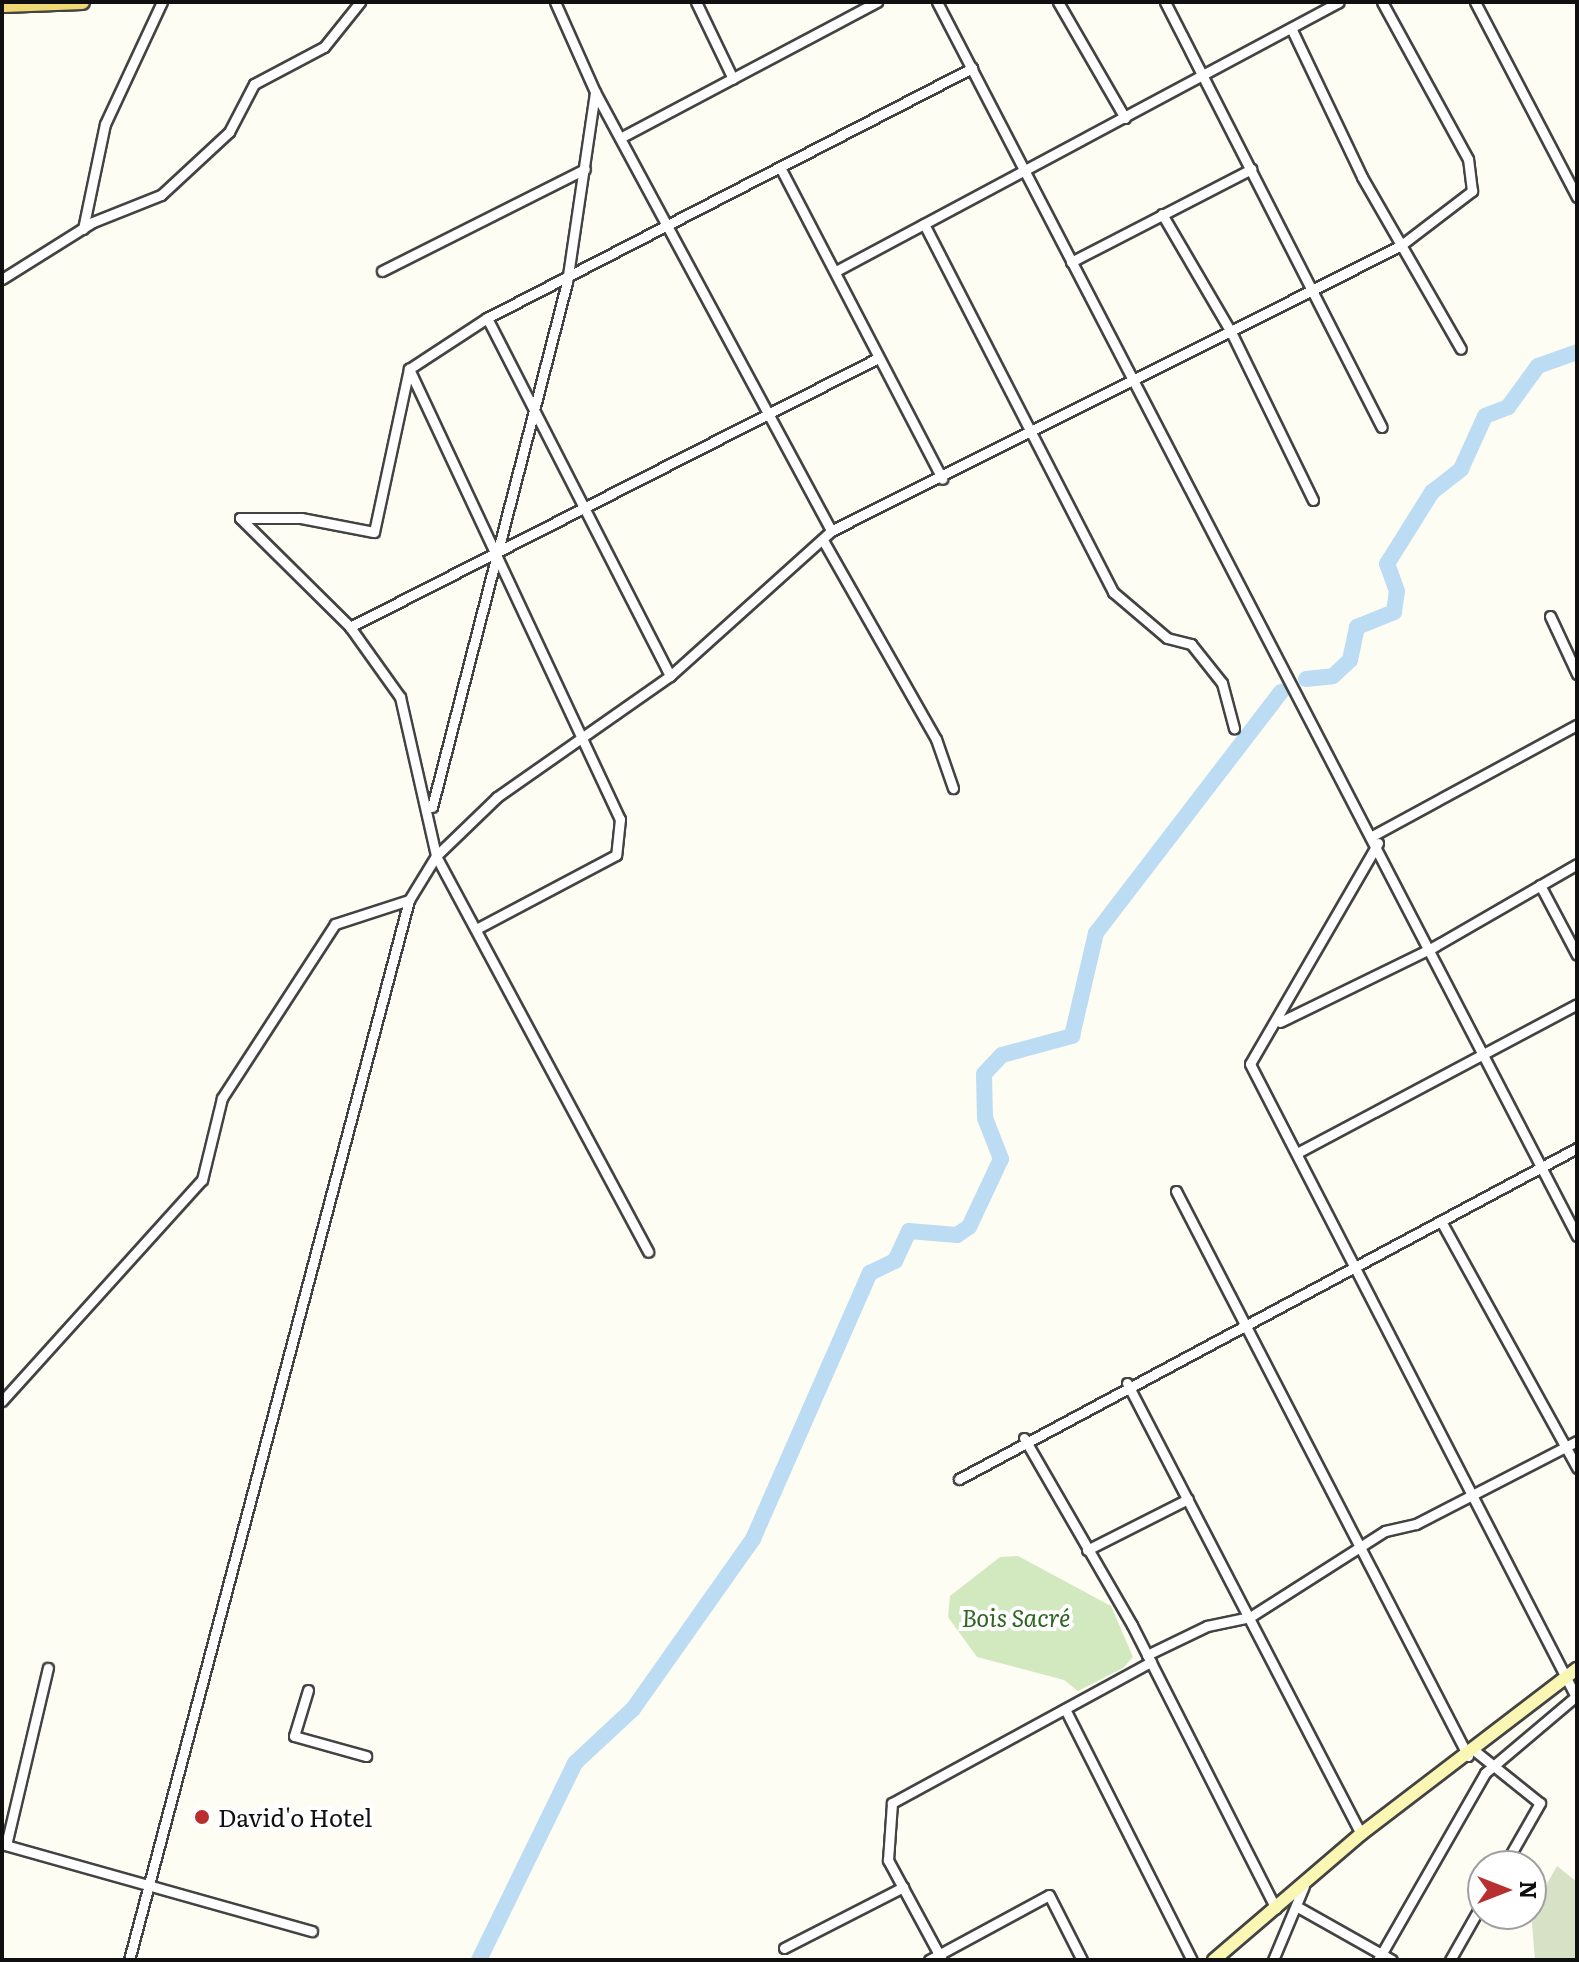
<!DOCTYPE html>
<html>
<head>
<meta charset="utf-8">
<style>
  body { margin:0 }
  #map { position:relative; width:1579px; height:1962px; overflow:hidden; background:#fefdf4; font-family:Literata,serif }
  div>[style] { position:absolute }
  .green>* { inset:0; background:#d2e8bf }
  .cemetery>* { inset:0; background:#d6e1c5 }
  .river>* { height:16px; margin:-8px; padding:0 8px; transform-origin:8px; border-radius:8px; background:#bcdcf3 }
  .roads { filter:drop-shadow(2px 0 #434343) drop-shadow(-2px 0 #434343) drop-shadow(0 2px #434343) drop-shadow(0 -2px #434343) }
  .street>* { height:9px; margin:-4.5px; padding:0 4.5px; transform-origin:4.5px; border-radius:4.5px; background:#fff }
  .secondary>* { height:12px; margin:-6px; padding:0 6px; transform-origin:6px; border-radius:6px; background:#faf6b4 }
  .primary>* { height:14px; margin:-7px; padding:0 7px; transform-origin:7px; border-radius:7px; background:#f0d873 }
  .dots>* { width:22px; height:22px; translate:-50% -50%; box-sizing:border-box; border:4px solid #fff; border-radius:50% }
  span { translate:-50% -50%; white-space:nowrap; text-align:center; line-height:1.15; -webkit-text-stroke:8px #fff; paint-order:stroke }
  .park-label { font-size:24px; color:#2e6523; font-style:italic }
  .poi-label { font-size:24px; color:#101010 }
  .left { translate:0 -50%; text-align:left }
  .frame { position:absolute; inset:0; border:4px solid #101010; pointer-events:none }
  .north { position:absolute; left:1467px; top:1850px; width:80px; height:80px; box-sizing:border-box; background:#fff; border:2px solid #9f9f9f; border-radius:50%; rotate:90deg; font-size:22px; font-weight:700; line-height:32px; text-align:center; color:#101010 }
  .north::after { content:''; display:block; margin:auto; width:28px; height:36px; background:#b92f2f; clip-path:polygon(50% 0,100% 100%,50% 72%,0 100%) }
</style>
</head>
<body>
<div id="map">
  <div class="green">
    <div style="clip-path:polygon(1018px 1556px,1111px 1606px,1133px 1657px,1123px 1668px,1078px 1691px,1064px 1680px,977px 1657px,948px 1617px,950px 1596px,1000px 1557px)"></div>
  </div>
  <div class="cemetery">
    <div style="clip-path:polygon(1557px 1866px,1577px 1882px,1577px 1960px,1535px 1960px,1531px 1912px)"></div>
  </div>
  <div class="river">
    <div style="left:1306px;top:679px;width:27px;rotate:-6deg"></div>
    <div style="left:1333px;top:676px;width:23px;rotate:-43deg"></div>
    <div style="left:1350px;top:660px;width:34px;rotate:-78deg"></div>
    <div style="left:1357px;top:627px;width:40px;rotate:-22deg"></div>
    <div style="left:1394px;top:612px;width:21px;rotate:-82deg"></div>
    <div style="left:1397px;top:591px;width:29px;rotate:-110deg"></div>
    <div style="left:1387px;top:564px;width:85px;rotate:-58deg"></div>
    <div style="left:1432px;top:492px;width:37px;rotate:-38deg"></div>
    <div style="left:1461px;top:469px;width:58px;rotate:-65.6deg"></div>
    <div style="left:1485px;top:416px;width:25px;rotate:-21deg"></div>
    <div style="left:1508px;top:407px;width:51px;rotate:-53.8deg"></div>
    <div style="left:1538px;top:366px;width:41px;rotate:-19.7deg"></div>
    <div style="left:479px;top:1960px;width:219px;rotate:-64deg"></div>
    <div style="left:575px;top:1763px;width:79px;rotate:-43deg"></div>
    <div style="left:633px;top:1709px;width:208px;rotate:-54.8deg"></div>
    <div style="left:753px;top:1539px;width:291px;rotate:-66.3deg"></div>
    <div style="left:870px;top:1273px;width:28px;rotate:-26deg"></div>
    <div style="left:895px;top:1261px;width:33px;rotate:-65deg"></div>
    <div style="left:909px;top:1231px;width:48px;rotate:4.8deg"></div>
    <div style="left:957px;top:1235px;width:14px;rotate:-34deg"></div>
    <div style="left:969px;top:1227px;width:75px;rotate:-64.8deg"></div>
    <div style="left:1001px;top:1159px;width:44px;rotate:-111.3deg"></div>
    <div style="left:985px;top:1118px;width:44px;rotate:-91.3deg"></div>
    <div style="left:984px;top:1074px;width:26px;rotate:-47deg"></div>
    <div style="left:1002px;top:1055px;width:73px;rotate:-15.2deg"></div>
    <div style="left:1072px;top:1036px;width:106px;rotate:-76.9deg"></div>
    <div style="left:1096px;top:933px;width:304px;rotate:-52.5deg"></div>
  </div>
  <div class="roads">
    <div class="street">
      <div style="left:555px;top:2px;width:98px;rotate:66deg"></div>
      <div style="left:595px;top:92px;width:498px;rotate:61.7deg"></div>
      <div style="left:696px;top:2px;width:85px;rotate:64.3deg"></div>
      <div style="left:937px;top:2px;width:1390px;rotate:62.59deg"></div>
      <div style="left:1058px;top:2px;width:134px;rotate:60deg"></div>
      <div style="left:1165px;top:2px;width:477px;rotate:63deg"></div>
      <div style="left:1475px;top:2px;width:220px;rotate:62.4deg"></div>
      <div style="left:1292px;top:30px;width:163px;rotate:64.5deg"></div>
      <div style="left:1362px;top:177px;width:198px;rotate:60.1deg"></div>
      <div style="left:620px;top:138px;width:291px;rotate:-27.9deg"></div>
      <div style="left:782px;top:171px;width:347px;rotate:62.5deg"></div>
      <div style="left:1162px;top:214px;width:137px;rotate:59.7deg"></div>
      <div style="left:1231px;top:332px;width:187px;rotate:64deg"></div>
      <div style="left:924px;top:224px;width:414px;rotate:62.8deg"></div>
      <div style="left:1113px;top:592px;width:71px;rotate:40.4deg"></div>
      <div style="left:1167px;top:638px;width:25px;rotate:14deg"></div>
      <div style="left:1191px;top:644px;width:50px;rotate:51.5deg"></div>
      <div style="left:1222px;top:683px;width:47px;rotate:75.1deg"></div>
      <div style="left:83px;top:229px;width:107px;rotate:-78.2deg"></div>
      <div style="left:105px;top:124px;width:135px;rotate:-65deg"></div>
      <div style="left:1071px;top:262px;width:203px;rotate:-27.3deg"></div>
      <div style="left:382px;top:271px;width:227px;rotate:-26.7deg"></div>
      <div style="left:836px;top:271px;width:570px;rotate:-28.14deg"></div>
      <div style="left:2px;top:279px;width:107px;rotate:-32.1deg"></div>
      <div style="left:93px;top:222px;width:73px;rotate:-21.7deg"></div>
      <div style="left:161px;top:195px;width:93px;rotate:-42.8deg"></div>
      <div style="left:229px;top:132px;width:54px;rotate:-62.5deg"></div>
      <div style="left:254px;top:84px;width:79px;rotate:-27.9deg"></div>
      <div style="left:324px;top:47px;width:58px;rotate:-51.3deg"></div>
      <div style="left:487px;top:318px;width:402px;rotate:62.9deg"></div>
      <div style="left:409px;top:369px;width:497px;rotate:64.9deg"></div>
      <div style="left:620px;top:819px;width:36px;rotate:96deg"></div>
      <div style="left:616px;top:855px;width:156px;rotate:152.1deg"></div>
      <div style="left:240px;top:518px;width:61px"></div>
      <div style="left:301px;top:518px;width:74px;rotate:10.9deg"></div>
      <div style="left:374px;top:532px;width:167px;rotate:-77.9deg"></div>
      <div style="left:409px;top:369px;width:93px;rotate:-33.2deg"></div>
      <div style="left:487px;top:318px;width:546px;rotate:-27.27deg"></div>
      <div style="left:240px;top:518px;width:155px;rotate:44.7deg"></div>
      <div style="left:350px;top:627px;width:86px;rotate:54.5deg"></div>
      <div style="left:400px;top:697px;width:163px;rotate:77.2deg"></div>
      <div style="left:436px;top:856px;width:449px;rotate:61.8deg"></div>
      <div style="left:824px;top:542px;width:227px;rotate:60.4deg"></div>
      <div style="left:936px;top:739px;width:52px;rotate:70.9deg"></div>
      <div style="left:1550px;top:616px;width:64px;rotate:65deg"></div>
      <div style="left:350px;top:627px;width:593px;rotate:-27deg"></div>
      <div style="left:432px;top:807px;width:542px;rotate:-75.58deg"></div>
      <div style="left:567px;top:282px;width:192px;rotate:-81.6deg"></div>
      <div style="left:1374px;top:835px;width:231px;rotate:-28.5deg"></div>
      <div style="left:1378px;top:843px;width:255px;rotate:120.1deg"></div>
      <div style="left:1250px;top:1064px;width:714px;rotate:62.75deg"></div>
      <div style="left:1540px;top:885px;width:79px;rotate:62.1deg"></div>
      <div style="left:1280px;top:1022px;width:167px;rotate:-26deg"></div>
      <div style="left:1430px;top:949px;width:170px;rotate:-30deg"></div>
      <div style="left:1297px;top:1153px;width:317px;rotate:-28deg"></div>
      <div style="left:1176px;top:1191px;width:636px;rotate:62.67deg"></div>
      <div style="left:1442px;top:1223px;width:280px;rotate:61.1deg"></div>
      <div style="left:1127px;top:1383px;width:508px;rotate:62.58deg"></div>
      <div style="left:2px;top:1401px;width:298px;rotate:-47.9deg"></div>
      <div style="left:202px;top:1180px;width:84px;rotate:-76.3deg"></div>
      <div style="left:222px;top:1098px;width:207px;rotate:-57deg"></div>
      <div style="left:335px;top:924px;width:78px;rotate:-18deg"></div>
      <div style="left:1024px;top:1438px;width:216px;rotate:60deg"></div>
      <div style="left:1132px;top:1625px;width:318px;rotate:63.1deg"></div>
      <div style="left:959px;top:1479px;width:701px;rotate:-28.17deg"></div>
      <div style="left:1087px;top:1550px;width:113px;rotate:-26.8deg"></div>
      <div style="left:1147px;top:1655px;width:67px;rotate:-25.8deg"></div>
      <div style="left:1207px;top:1626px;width:44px;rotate:-11.8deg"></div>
      <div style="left:1250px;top:1617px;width:160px;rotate:-32.5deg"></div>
      <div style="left:1385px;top:1531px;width:32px;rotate:-13deg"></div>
      <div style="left:1416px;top:1524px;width:181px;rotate:-27.3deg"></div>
      <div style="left:308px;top:1690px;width:48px;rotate:106.9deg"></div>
      <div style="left:294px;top:1736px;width:75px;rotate:15.5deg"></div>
      <div style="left:1065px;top:1709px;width:281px;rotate:63.2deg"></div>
      <div style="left:1475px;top:1751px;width:83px;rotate:38.7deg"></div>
      <div style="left:1540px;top:1803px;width:73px;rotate:119.7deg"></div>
      <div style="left:2px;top:1844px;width:322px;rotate:15.7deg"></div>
      <div style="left:6px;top:1845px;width:182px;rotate:-76.7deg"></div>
      <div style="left:1296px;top:1906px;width:110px;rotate:29.4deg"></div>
      <div style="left:784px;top:1948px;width:134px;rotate:-27.1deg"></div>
      <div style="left:129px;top:1960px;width:1096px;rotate:-75.2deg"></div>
      <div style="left:409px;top:900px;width:52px;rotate:-58.5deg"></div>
      <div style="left:436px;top:856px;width:85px;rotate:-44deg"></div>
      <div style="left:497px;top:797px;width:211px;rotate:-35deg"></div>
      <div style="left:670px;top:676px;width:217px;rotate:-42deg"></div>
      <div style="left:831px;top:531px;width:636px;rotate:-26.61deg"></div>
      <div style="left:1400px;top:246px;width:91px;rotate:-37.4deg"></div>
      <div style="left:1472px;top:191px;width:32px;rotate:-97deg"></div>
      <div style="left:1468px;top:159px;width:179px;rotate:-118.7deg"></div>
      <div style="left:929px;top:1960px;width:136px;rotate:-28.4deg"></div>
      <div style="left:1049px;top:1895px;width:73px;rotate:63.1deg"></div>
      <div style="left:942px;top:1960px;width:114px;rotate:-118.4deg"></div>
      <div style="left:888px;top:1860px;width:57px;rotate:-86deg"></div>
      <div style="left:892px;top:1803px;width:295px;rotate:-28.6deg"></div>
      <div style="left:1273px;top:1960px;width:80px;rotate:-67.3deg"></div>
      <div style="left:1378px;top:1960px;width:215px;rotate:-60.2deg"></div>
      <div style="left:1485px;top:1773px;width:118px;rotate:-40.2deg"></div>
      <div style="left:1450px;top:1960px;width:67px;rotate:-60.4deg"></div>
    </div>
    <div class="secondary">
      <div style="left:1214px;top:1960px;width:194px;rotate:-40.6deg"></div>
      <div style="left:1361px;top:1834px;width:272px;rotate:-37.4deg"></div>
    </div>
    <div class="primary">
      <div style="left:2px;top:5px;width:80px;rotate:-2.1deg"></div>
    </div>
  </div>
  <div class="dots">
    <div style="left:202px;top:1817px;background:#b92f2f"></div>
  </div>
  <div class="park-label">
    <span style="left:1016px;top:1617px">Bois Sacré</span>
  </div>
  <div class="poi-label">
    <span class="left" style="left:218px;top:1817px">David'o Hotel</span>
  </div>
  <div class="frame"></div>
  <div class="north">N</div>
</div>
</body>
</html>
